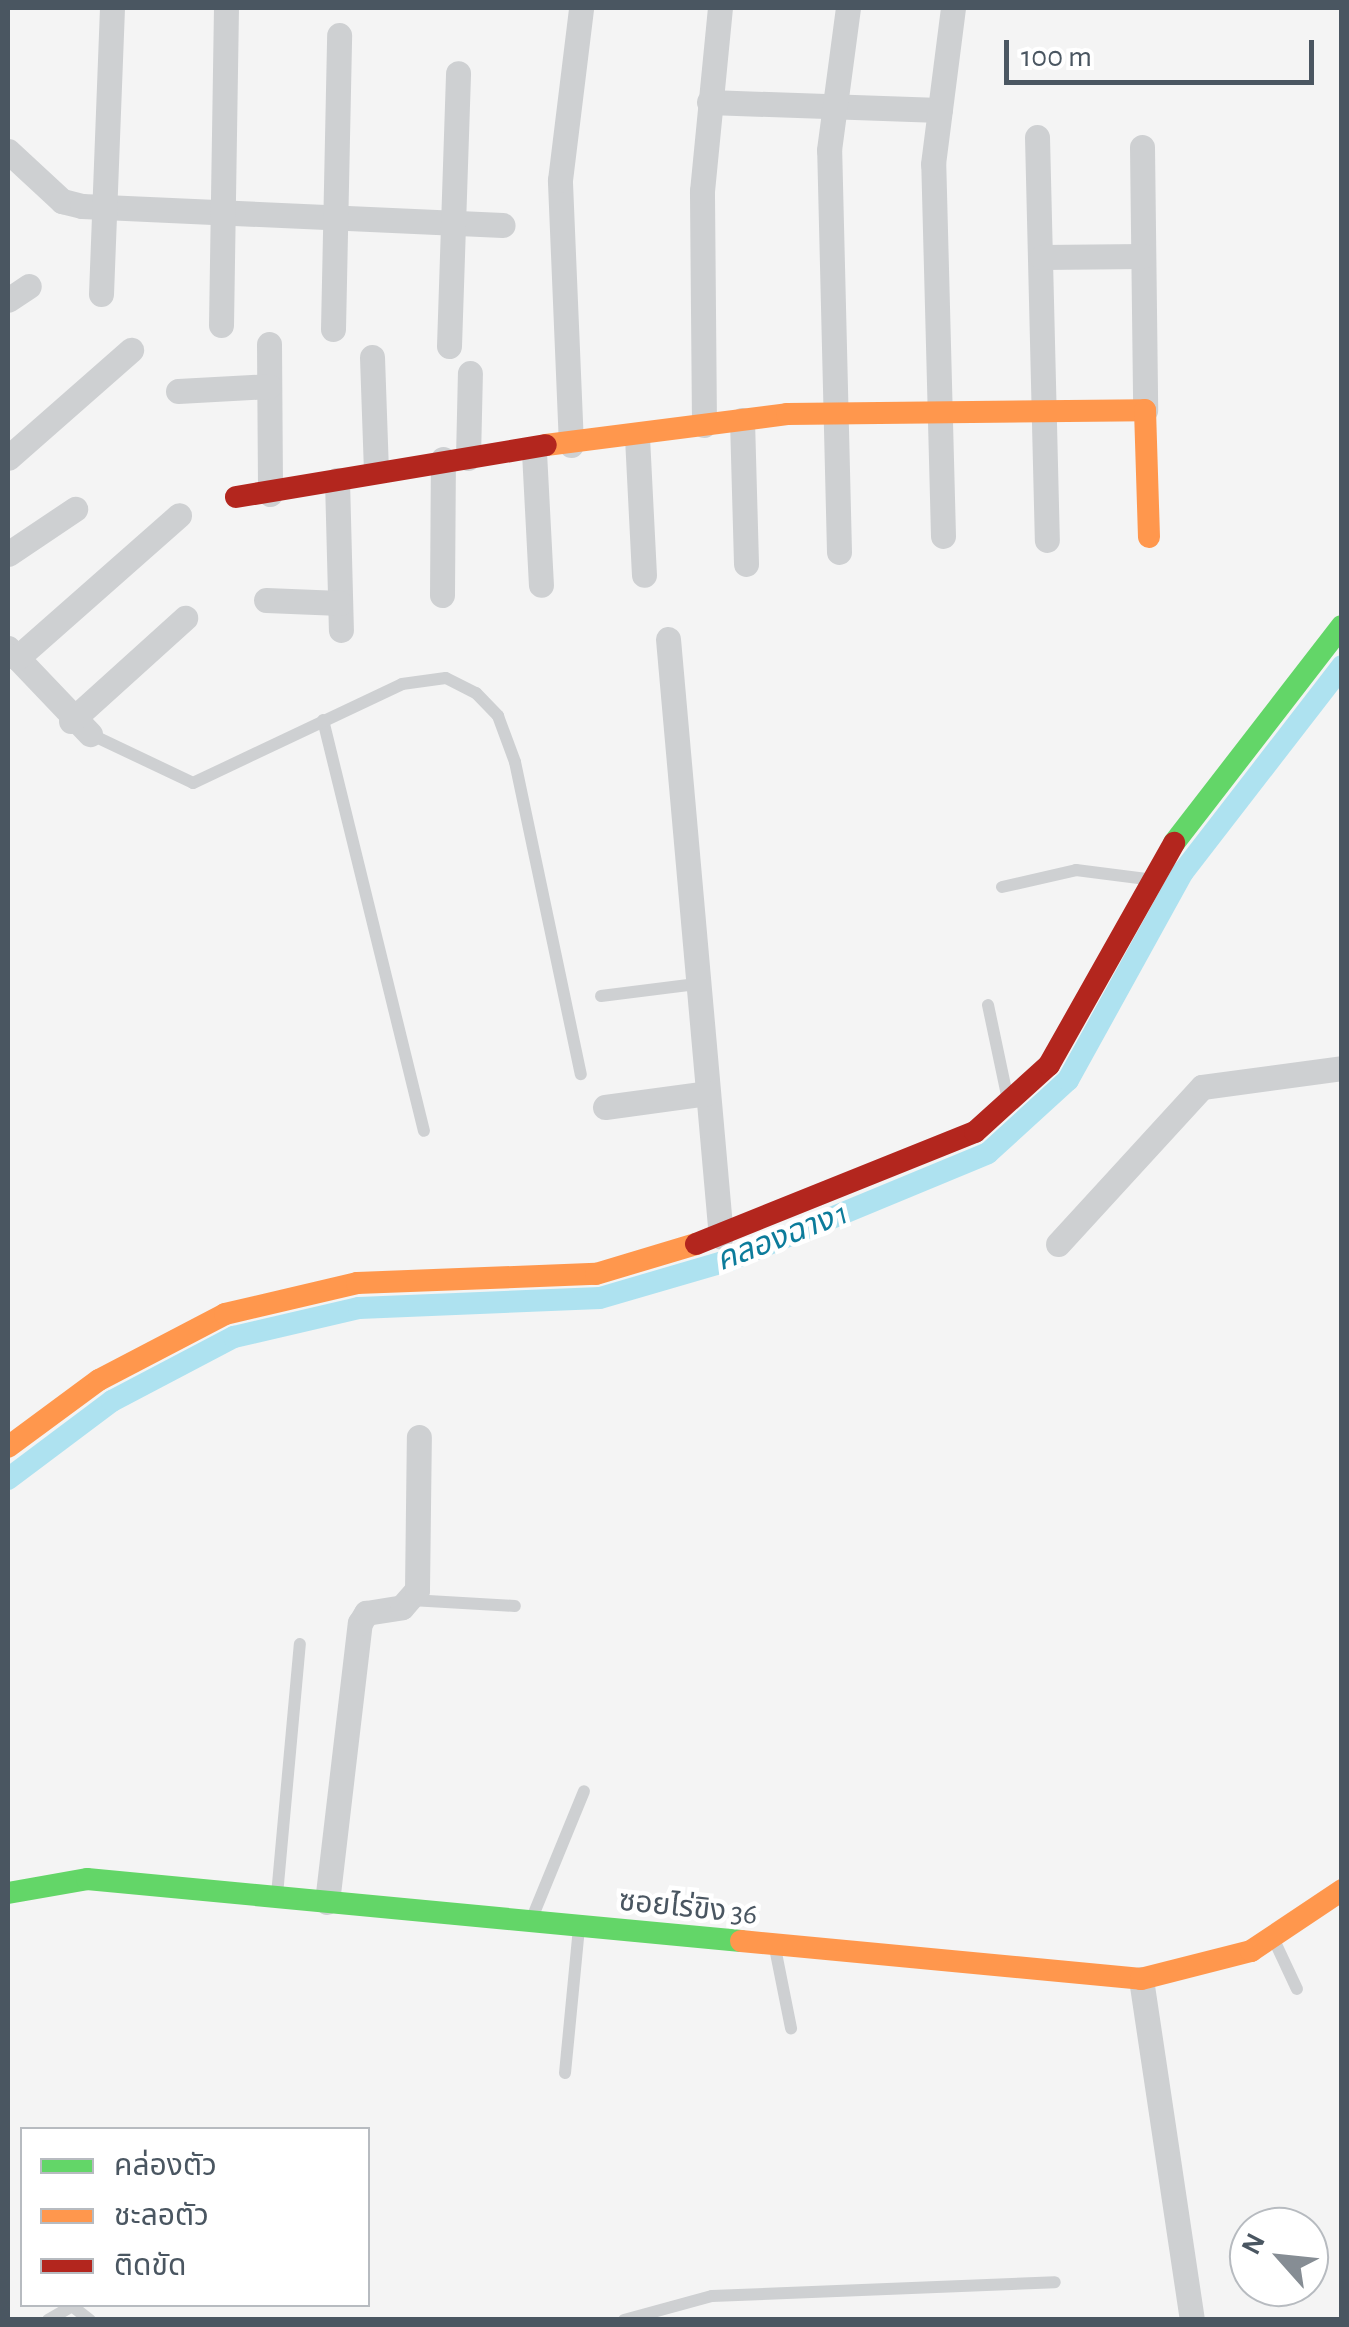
<!DOCTYPE html>
<html>
<head>
<meta charset="utf-8">
<style>
  body { margin:0 }
  #map { position:relative; width:1349px; height:2327px; overflow:hidden; background:#f4f4f4; font-family:"Alegreya Sans","Noto Sans Thai",sans-serif }
  div>[style] { position:absolute }
  .canal>* { height:22px; margin:-11px; padding:0 11px; transform-origin:11px; border-radius:11px; background:#aee2f0 }
  .lane>* { height:12px; margin:-6px; padding:0 6px; transform-origin:6px; border-radius:6px; background:#ced0d2 }
  .street>* { height:25px; margin:-12.5px; padding:0 12.5px; transform-origin:12.5px; border-radius:12.5px; background:#ced0d2 }
  .fast>* { height:22px; margin:-11px; padding:0 11px; transform-origin:11px; border-radius:11px; background:#63d668 }
  .slow>* { height:22px; margin:-11px; padding:0 11px; transform-origin:11px; border-radius:11px; background:#ff974d }
  .jam>* { height:22px; margin:-11px; padding:0 11px; transform-origin:11px; border-radius:11px; background:#b3261e }
  span { translate:-50% -50%; white-space:nowrap; text-align:center; line-height:1.15; -webkit-text-stroke:9px #fff; paint-order:stroke }
  .street-label { font-size:30px; color:#4a5661 }
  .water-label { font-size:32px; color:#0c7c9b; font-style:italic }
  .frame { position:absolute; inset:0; border:10px solid #4a5661; pointer-events:none }
  .legend { position:absolute; left:20px; top:2127px; width:350px; height:180px; box-sizing:border-box; background:#fff; border:2px solid #b7bbc0; margin:0; padding:12px 18px; list-style:none; font-size:30px; color:#4a5661 }
  .legend li { display:flex; align-items:center; gap:20px; height:50px }
  .legend b { width:50px; border:2px solid #b7bbc0 }
  .north { position:absolute; left:1229px; top:2207px; width:100px; height:100px; box-sizing:border-box; background:#fff; border:2px solid #b7bbc0; border-radius:50%; rotate:297deg; font-size:28px; font-weight:700; line-height:40px; text-align:center; color:#4a5661 }
  .north::after { content:''; display:block; margin:auto; width:35px; height:45px; background:#868d94; clip-path:polygon(50% 0,100% 100%,50% 72%,0 100%) }
  .scale { position:absolute; left:1004px; top:40px; width:310px; height:45px; box-sizing:border-box; border:5px solid #4a5661; border-top:0; padding-left:12px; font-size:30px; line-height:35px; white-space:nowrap; color:#4a5661; -webkit-text-stroke:8px #fff; paint-order:stroke }
</style>
</head>
<body>
<div id="map">
  <div class="canal">
    <div style="left:8px;top:1479px;width:130px;rotate:-36.9deg"></div>
    <div style="left:112px;top:1401px;width:138px;rotate:-27.7deg"></div>
    <div style="left:234px;top:1337px;width:128px;rotate:-13.1deg"></div>
    <div style="left:359px;top:1308px;width:241px;rotate:-2.4deg"></div>
    <div style="left:600px;top:1298px;width:135px;rotate:-16.3deg"></div>
    <div style="left:730px;top:1260px;width:279px;rotate:-22.5deg"></div>
    <div style="left:988px;top:1153px;width:108px;rotate:-42.4deg"></div>
    <div style="left:1068px;top:1080px;width:238px;rotate:-61.1deg"></div>
    <div style="left:1183px;top:872px;width:260px;rotate:-52.3deg"></div>
  </div>
  <div class="lane">
    <div style="left:323px;top:720px;width:423px;rotate:76.2deg"></div>
    <div style="left:90px;top:734px;width:114px;rotate:25.4deg"></div>
    <div style="left:193px;top:783px;width:231px;rotate:-25.3deg"></div>
    <div style="left:402px;top:684px;width:44px;rotate:-7.8deg"></div>
    <div style="left:446px;top:678px;width:34px;rotate:27deg"></div>
    <div style="left:476px;top:693px;width:32px;rotate:46deg"></div>
    <div style="left:498px;top:716px;width:49px;rotate:69.7deg"></div>
    <div style="left:515px;top:762px;width:319px;rotate:78.1deg"></div>
    <div style="left:1002px;top:887px;width:76px;rotate:-12.9deg"></div>
    <div style="left:1076px;top:870px;width:71px;rotate:7.3deg"></div>
    <div style="left:601px;top:996px;width:96px;rotate:-7.2deg"></div>
    <div style="left:988px;top:1005px;width:92px;rotate:78.1deg"></div>
    <div style="left:411px;top:1600px;width:104px;rotate:3.3deg"></div>
    <div style="left:277px;top:1895px;width:252px;rotate:-84.8deg"></div>
    <div style="left:532px;top:1918px;width:137px;rotate:-67.7deg"></div>
    <div style="left:1274px;top:1940px;width:54px;rotate:64.9deg"></div>
    <div style="left:775px;top:1948px;width:82px;rotate:78.7deg"></div>
    <div style="left:565px;top:2073px;width:147px;rotate:-84.5deg"></div>
    <div style="left:48px;top:2320px;width:28px;rotate:-30deg"></div>
    <div style="left:72px;top:2306px;width:23px;rotate:38deg"></div>
    <div style="left:624px;top:2320px;width:91px;rotate:-15.3deg"></div>
    <div style="left:712px;top:2296px;width:343px;rotate:-2.3deg"></div>
  </div>
  <div class="street">
    <div style="left:709px;top:102px;width:231px;rotate:2deg"></div>
    <div style="left:1037px;top:137px;width:403px;rotate:88.6deg"></div>
    <div style="left:1142px;top:147px;width:263px;rotate:89.3deg"></div>
    <div style="left:8px;top:151px;width:74px;rotate:42.8deg"></div>
    <div style="left:62px;top:201px;width:21px;rotate:14deg"></div>
    <div style="left:82px;top:206px;width:421px;rotate:2.6deg"></div>
    <div style="left:1042px;top:257px;width:101px;rotate:-0.6deg"></div>
    <div style="left:101px;top:294px;width:286px;rotate:-87.8deg"></div>
    <div style="left:8px;top:300px;width:25px;rotate:-34deg"></div>
    <div style="left:221px;top:325px;width:317px;rotate:-89.1deg"></div>
    <div style="left:333px;top:329px;width:294px;rotate:-88.8deg"></div>
    <div style="left:269px;top:344px;width:150px;rotate:89.6deg"></div>
    <div style="left:449px;top:346px;width:273px;rotate:-88.1deg"></div>
    <div style="left:372px;top:357px;width:113px;rotate:88deg"></div>
    <div style="left:178px;top:391px;width:91px;rotate:-3.1deg"></div>
    <div style="left:742px;top:420px;width:144px;rotate:88.4deg"></div>
    <div style="left:704px;top:425px;width:234px;rotate:-90.5deg"></div>
    <div style="left:702px;top:191px;width:184px;rotate:-84.4deg"></div>
    <div style="left:637px;top:437px;width:138px;rotate:87.1deg"></div>
    <div style="left:571px;top:445px;width:265px;rotate:-92.4deg"></div>
    <div style="left:560px;top:180px;width:173px;rotate:-83deg"></div>
    <div style="left:534px;top:452px;width:133px;rotate:87deg"></div>
    <div style="left:8px;top:458px;width:164px;rotate:-41.3deg"></div>
    <div style="left:468px;top:458px;width:85px;rotate:-88.7deg"></div>
    <div style="left:337px;top:480px;width:150px;rotate:88.5deg"></div>
    <div style="left:943px;top:536px;width:372px;rotate:-91.5deg"></div>
    <div style="left:933px;top:164px;width:157px;rotate:-82.7deg"></div>
    <div style="left:839px;top:552px;width:402px;rotate:-91.4deg"></div>
    <div style="left:829px;top:150px;width:143px;rotate:-82.4deg"></div>
    <div style="left:8px;top:554px;width:81px;rotate:-33.9deg"></div>
    <div style="left:442px;top:595px;width:136px;rotate:-89.6deg"></div>
    <div style="left:266px;top:600px;width:74px;rotate:2.3deg"></div>
    <div style="left:668px;top:639px;width:600px;rotate:84.94deg"></div>
    <div style="left:8px;top:648px;width:119px;rotate:46.4deg"></div>
    <div style="left:17px;top:658px;width:216px;rotate:-41.4deg"></div>
    <div style="left:71px;top:721px;width:154px;rotate:-42.1deg"></div>
    <div style="left:605px;top:1107px;width:103px;rotate:-7.8deg"></div>
    <div style="left:1058px;top:1244px;width:213px;rotate:-47.5deg"></div>
    <div style="left:1202px;top:1087px;width:141px;rotate:-7.7deg"></div>
    <div style="left:327px;top:1902px;width:281px;rotate:-83.3deg"></div>
    <div style="left:360px;top:1623px;width:12px;rotate:-59deg"></div>
    <div style="left:366px;top:1613px;width:36px;rotate:-9deg"></div>
    <div style="left:402px;top:1607px;width:23px;rotate:-49deg"></div>
    <div style="left:417px;top:1590px;width:153px;rotate:-89.3deg"></div>
    <div style="left:1141px;top:1979px;width:345px;rotate:81.5deg"></div>
  </div>
  <div class="fast">
    <div style="left:1174px;top:843px;width:274px;rotate:-52.3deg"></div>
    <div style="left:8px;top:1893px;width:80px;rotate:-10deg"></div>
    <div style="left:87px;top:1879px;width:657px;rotate:5.42deg"></div>
  </div>
  <div class="slow">
    <div style="left:546px;top:445px;width:243px;rotate:-7.3deg"></div>
    <div style="left:787px;top:414px;width:358px;rotate:-0.6deg"></div>
    <div style="left:1145px;top:410px;width:127px;rotate:88.2deg"></div>
    <div style="left:8px;top:1447px;width:113px;rotate:-36.4deg"></div>
    <div style="left:99px;top:1380px;width:142px;rotate:-27.6deg"></div>
    <div style="left:225px;top:1314px;width:136px;rotate:-13.2deg"></div>
    <div style="left:357px;top:1283px;width:239px;rotate:-2.2deg"></div>
    <div style="left:596px;top:1274px;width:104px;rotate:-16.7deg"></div>
    <div style="left:741px;top:1941px;width:402px;rotate:5.4deg"></div>
    <div style="left:1141px;top:1979px;width:114px;rotate:-14.3deg"></div>
    <div style="left:1251px;top:1951px;width:110px;rotate:-33.8deg"></div>
  </div>
  <div class="jam">
    <div style="left:236px;top:497px;width:314px;rotate:-9.5deg"></div>
    <div style="left:696px;top:1244px;width:301px;rotate:-21.9deg"></div>
    <div style="left:975px;top:1132px;width:100px;rotate:-42.2deg"></div>
    <div style="left:1049px;top:1065px;width:255px;rotate:-60.6deg"></div>
  </div>
  <div class="street-label">
    <span style="left:688px;top:1908px;rotate:6deg">ซอยไร่ขิง 36</span>
  </div>
  <div class="water-label">
    <span style="left:782px;top:1237px;rotate:-21deg">คลองฉาง 1</span>
  </div>
  <div class="frame"></div>
  <ul class="legend">
  <li><b style="height:12px;background:#63d668"></b>คล่องตัว</li>
  <li><b style="height:12px;background:#ff974d"></b>ชะลอตัว</li>
  <li><b style="height:12px;background:#b3261e"></b>ติดขัด</li>
  </ul>
  <div class="north">N</div>
  <div class="scale">100 m</div>
</div>
</body>
</html>
